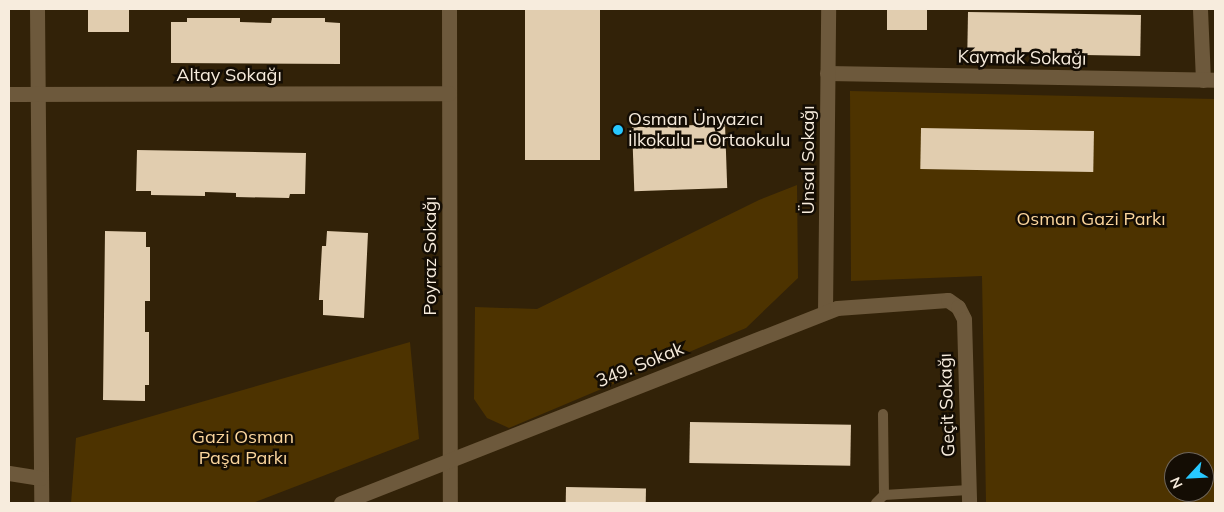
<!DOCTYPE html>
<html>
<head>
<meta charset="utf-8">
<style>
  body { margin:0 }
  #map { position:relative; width:1224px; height:512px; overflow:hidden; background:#322208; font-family:Mulish,sans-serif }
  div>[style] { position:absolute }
  .green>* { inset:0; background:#4d3300 }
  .building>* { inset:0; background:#e1cdaf; transform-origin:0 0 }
  .lane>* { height:10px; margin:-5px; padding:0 5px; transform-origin:5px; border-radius:5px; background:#6d593c }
  .street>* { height:15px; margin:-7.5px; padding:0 7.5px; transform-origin:7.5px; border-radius:7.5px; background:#6d593c }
  .dots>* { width:14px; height:14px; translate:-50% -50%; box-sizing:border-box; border:2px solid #140d04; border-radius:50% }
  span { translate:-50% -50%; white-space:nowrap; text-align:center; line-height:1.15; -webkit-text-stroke:5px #140d04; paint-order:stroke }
  .street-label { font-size:18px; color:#f7ecdd }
  .poi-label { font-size:18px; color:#f7ecdd }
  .left { translate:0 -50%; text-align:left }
  .park-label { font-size:18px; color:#fcd69d }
  .frame { position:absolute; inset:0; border:10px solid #f7ecdd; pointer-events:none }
  .north { position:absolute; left:1164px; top:452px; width:50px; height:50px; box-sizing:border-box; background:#140d04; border:1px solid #6f665b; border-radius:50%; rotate:245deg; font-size:14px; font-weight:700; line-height:20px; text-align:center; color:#f7ecdd }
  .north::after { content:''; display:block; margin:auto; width:18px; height:22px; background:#27c8ff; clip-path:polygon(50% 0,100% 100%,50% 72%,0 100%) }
</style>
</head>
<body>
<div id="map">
  <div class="green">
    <div style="clip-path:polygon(evenodd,850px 91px,1215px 99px,1215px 503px,986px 503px,982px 276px,851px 281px,850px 91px,1174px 462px,1204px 462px,1204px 492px,1174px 492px,1174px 462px)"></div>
    <div style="clip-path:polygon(797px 185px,798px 278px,746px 328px,509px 428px,487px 418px,474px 399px,475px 307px,537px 309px,759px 200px)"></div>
    <div style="clip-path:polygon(410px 342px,419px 439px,253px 503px,71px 503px,76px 438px)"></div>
  </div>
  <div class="building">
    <div style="left:88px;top:9px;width:41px;height:23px"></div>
    <div style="left:525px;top:9px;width:75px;height:151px"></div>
    <div style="left:887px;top:9px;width:40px;height:21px"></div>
    <div style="left:968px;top:12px;width:173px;height:41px;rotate:1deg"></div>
    <div style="clip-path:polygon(187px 18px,240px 18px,240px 22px,271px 23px,272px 18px,325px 18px,325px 22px,340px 23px,340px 64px,171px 63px,171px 22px,187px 22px)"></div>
    <div style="left:725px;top:124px;width:64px;height:93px;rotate:88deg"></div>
    <div style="left:921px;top:128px;width:173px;height:41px;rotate:1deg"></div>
    <div style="clip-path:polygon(137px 150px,306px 153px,305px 194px,290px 194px,289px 198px,236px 197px,236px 193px,205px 192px,205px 196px,151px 195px,151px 191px,136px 191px)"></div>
    <div style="clip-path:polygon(105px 231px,146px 232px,146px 247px,150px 247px,150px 301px,145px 301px,145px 332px,149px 332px,149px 385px,145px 385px,145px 401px,103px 400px)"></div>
    <div style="clip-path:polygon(327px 231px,368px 233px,364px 318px,323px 315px,323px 300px,319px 300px,322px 246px,326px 246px)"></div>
    <div style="left:690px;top:422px;width:161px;height:41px;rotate:1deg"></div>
    <div style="left:566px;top:487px;width:80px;height:16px;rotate:1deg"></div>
  </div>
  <div class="lane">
    <div style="left:883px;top:414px;width:81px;rotate:89.3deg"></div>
    <div style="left:876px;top:503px;width:11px;rotate:-45deg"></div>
    <div style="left:884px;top:495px;width:85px;rotate:-3.4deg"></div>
  </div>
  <div class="street">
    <div style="left:37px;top:9px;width:494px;rotate:89.5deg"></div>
    <div style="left:449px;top:9px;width:494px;rotate:89.9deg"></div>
    <div style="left:1200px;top:9px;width:71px;rotate:87.6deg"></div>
    <div style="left:827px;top:73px;width:388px;rotate:1deg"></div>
    <div style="left:9px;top:94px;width:440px;rotate:-0.1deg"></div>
    <div style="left:825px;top:312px;width:303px;rotate:-89.4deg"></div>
    <div style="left:9px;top:473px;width:32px;rotate:9deg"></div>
    <div style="left:341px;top:503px;width:533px;rotate:-21.46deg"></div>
    <div style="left:837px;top:308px;width:111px;rotate:-4.1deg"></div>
    <div style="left:948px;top:300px;width:12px;rotate:35deg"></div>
    <div style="left:958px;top:307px;width:13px;rotate:63deg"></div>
    <div style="left:964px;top:319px;width:184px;rotate:88.4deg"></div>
  </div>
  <div class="dots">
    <div style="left:618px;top:130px;background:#27c8ff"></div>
  </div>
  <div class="street-label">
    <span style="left:1022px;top:58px;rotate:1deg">Kaymak Sokağı</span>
    <span style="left:229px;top:75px">Altay Sokağı</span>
    <span style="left:808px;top:160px;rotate:-90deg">Ünsal Sokağı</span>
    <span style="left:430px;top:256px;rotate:-90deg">Poyraz Sokağı</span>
    <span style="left:640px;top:365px;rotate:-22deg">349. Sokak</span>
    <span style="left:947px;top:405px;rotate:-92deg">Geçit Sokağı</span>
  </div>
  <div class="poi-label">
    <span class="left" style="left:628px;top:130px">Osman Ünyazıcı<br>İlkokulu - Ortaokulu</span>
  </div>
  <div class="park-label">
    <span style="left:1091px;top:219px">Osman Gazi Parkı</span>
    <span style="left:243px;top:448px">Gazi Osman<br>Paşa Parkı</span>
  </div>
  <div class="frame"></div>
  <div class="north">N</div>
</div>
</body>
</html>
